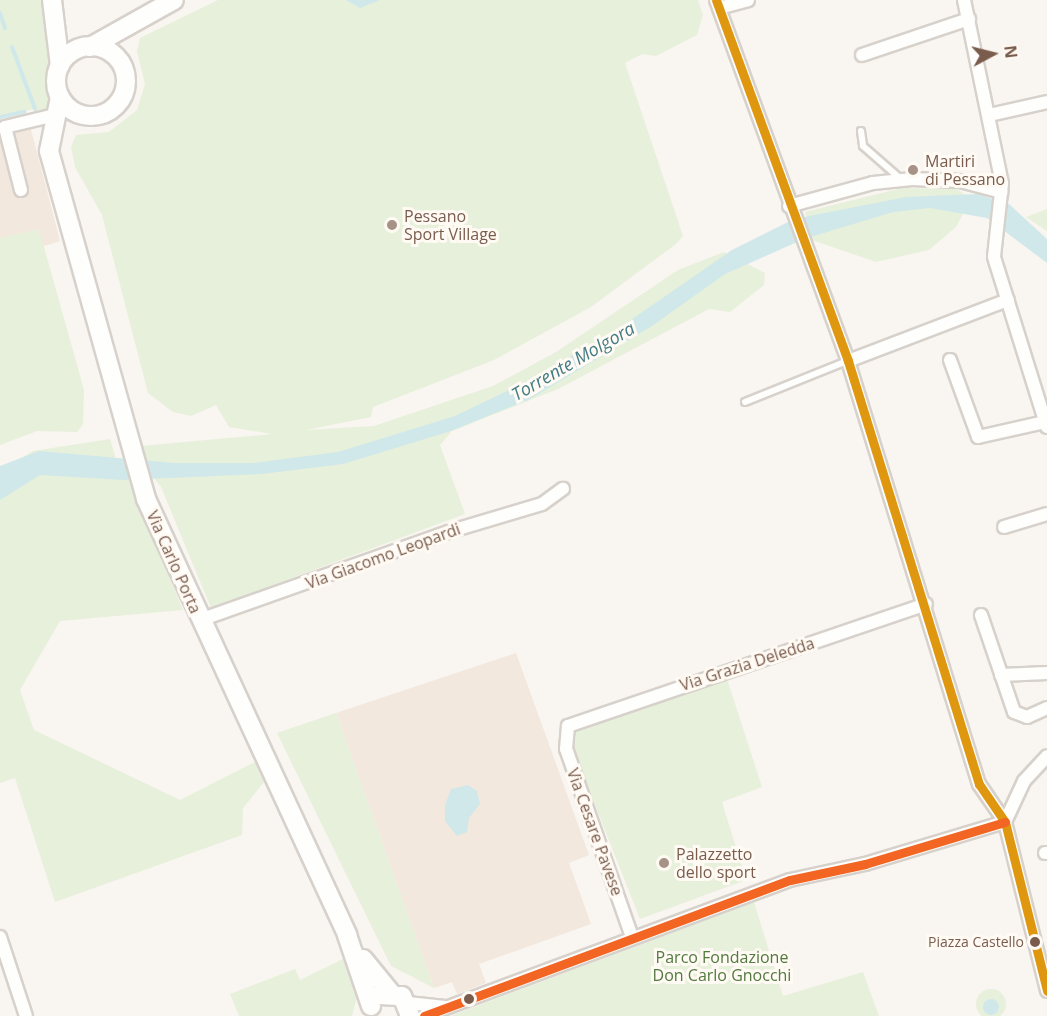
<!DOCTYPE html>
<html>
<head>
<meta charset="utf-8">
<style>
  body { margin:0 }
  #map { position:relative; width:1047px; height:1016px; overflow:hidden; background:#f9f5f0; font-family:"Open Sans",sans-serif }
  div>[style] { position:absolute }
  .residential>* { inset:0; background:#f2e8de }
  .green>* { inset:0; background:#e7f0db }
  .round { border-radius:50% }
  .water>* { inset:0; background:#d0e8ea }
  .stream>* { height:4px; margin:-2px; padding:0 2px; transform-origin:2px; border-radius:2px; background:#d0e8ea }
  .roads { filter:drop-shadow(2px 0 #d7d1cb) drop-shadow(-2px 0 #d7d1cb) drop-shadow(0 2px #d7d1cb) drop-shadow(0 -2px #d7d1cb) }
  .lane>* { height:6px; margin:-3px; padding:0 3px; transform-origin:3px; border-radius:3px; background:#fefefd }
  .street>* { height:12px; margin:-6px; padding:0 6px; transform-origin:6px; border-radius:6px; background:#fefefd }
  .secondary>* { height:18px; margin:-9px; padding:0 9px; transform-origin:9px; border-radius:9px; background:#fefefd }
  .secondary>.ring { margin:-9px; padding:0; box-sizing:content-box; background:none; border:18px solid #fefefd; border-radius:50% }
  .bus-1>* { height:9px; margin:-4.5px; padding:0 4.5px; transform-origin:4.5px; border-radius:4.5px; background:#de970f }
  .bus-2>* { height:9px; margin:-4.5px; padding:0 4.5px; transform-origin:4.5px; border-radius:4.5px; background:#f26522 }
  .dots>* { width:16px; height:16px; translate:-50% -50%; box-sizing:border-box; border:3px solid #fffaf3; border-radius:50% }
  span { translate:-50% -50%; white-space:nowrap; text-align:center; line-height:1.15; -webkit-text-stroke:6px #fffaf3; paint-order:stroke }
  .bus-label { font-size:14px; color:#7a5c4d }
  .right { translate:-100% -50%; text-align:right }
  .poi-label { font-size:16px; color:#7a5c4d }
  .left { translate:0 -50%; text-align:left }
  .street-label { font-size:16px; color:#7a5c4d }
  .park-label { font-size:16px; color:#537a41 }
  .water-label { font-size:18px; color:#437c86; font-style:italic }
  .north { position:absolute; left:963px; top:24px; width:60px; height:60px; -webkit-text-stroke:4px #fffaf3; paint-order:stroke; rotate:83deg; font-size:16px; font-weight:700; line-height:24px; text-align:center; color:#7a5c4d }
  .north::after { content:''; display:block; margin:auto; width:21px; height:27px; background:#7a5c4d; clip-path:polygon(50% 0,100% 100%,50% 72%,0 100%) }
</style>
</head>
<body>
<div id="map">
  <div class="residential">
    <div style="clip-path:polygon(27px 114px,60px 241px,0 260px,0 120px)"></div>
    <div style="clip-path:polygon(516px 653px,589px 855px,569px 863px,591px 924px,479px 964px,486px 983px,457px 994px,452px 982px,434px 988px,336px 713px)"></div>
  </div>
  <div class="green">
    <div style="clip-path:polygon(0 0,46px 0,55px 59px,46px 80px,49px 112px,42px 130px,34px 109px,0 117px)"></div>
    <div style="clip-path:polygon(218px 0,698px 0,703px 15px,697px 35px,656px 56px,642px 54px,625px 63px,683px 236px,676px 244px,591px 307px,494px 360px,373px 407px,371px 417px,306px 430px,374px 426px,493px 386px,556px 352px,678px 270px,724px 252px,765px 273px,764px 285px,730px 312px,709px 309px,558px 389px,452px 431px,440px 445px,465px 514px,211px 608px,161px 487px,142px 462px,140px 446px,272px 434px,229px 427px,216px 405px,191px 416px,173px 412px,148px 393px,102px 215px,75px 167px,71px 147px,76px 135px,109px 132px,137px 110px,145px 84px,137px 51px,140px 38px)"></div>
    <div style="clip-path:polygon(902px 188px,957px 189px,971px 199px,956px 227px,929px 250px,876px 262px,812px 240px,805px 212px)"></div>
    <div style="clip-path:polygon(1047px 209px,1047px 231px,1026px 217px)"></div>
    <div style="clip-path:polygon(39px 229px,84px 390px,83px 424px,77px 432px,37px 431px,0 445px,0 238px)"></div>
    <div style="clip-path:polygon(110px 439px,121px 476px,128px 478px,183px 610px,60px 621px,20px 690px,34px 730px,180px 800px,255px 762px,264px 782px,243px 808px,242px 835px,55px 902px,15px 778px,0 783px,0 471px,33px 451px)"></div>
    <div style="clip-path:polygon(727px 679px,762px 787px,722px 802px,746px 880px,640px 919px,571px 744px,573px 731px)"></div>
    <div style="clip-path:polygon(336px 713px,434px 988px,391px 966px,277px 733px)"></div>
    <div style="clip-path:polygon(754px 902px,783px 996px,863px 972px,879px 1016px,450px 1016px)"></div>
    <div style="clip-path:polygon(343px 959px,358px 993px,352px 1016px,239px 1016px,230px 994px,295px 969px,300px 980px)"></div>
    <div class="round" style="left:976px;top:989px;width:30px;height:30px"></div>
  </div>
  <div class="water">
    <div style="clip-path:polygon(346px 0,380px 0,360px 8px)"></div>
    <div style="clip-path:polygon(977px 194px,1009px 204px,1047px 239px,1047px 263px,987px 218px,930px 208px,893px 212px,804px 239px,725px 274px,652px 326px,530px 399px,451px 431px,343px 464px,262px 474px,123px 480px,40px 475px,0 500px,0 466px,39px 451px,174px 463px,254px 463px,338px 452px,455px 416px,517px 386px,612px 333px,732px 250px,794px 219px,906px 197px)"></div>
    <div style="clip-path:polygon(468px 785px,477px 791px,480px 804px,469px 818px,467px 832px,457px 836px,445px 821px,445px 805px,451px 789px)"></div>
    <div class="round" style="left:983px;top:999px;width:16px;height:16px"></div>
  </div>
  <div class="stream">
    <div style="left:0;top:13px;width:16px;rotate:72deg"></div>
    <div style="left:12px;top:47px;width:66px;rotate:69.6deg"></div>
    <div style="left:0;top:117px;width:25px;rotate:-12deg"></div>
  </div>
  <div class="roads">
    <div class="lane">
      <div style="left:861px;top:131px;width:15px;rotate:82deg"></div>
      <div style="left:863px;top:146px;width:52px;rotate:41.1deg"></div>
      <div style="left:745px;top:402px;width:110px;rotate:-21.9deg"></div>
    </div>
    <div class="street">
      <div style="left:716px;top:0;width:384px;rotate:69.9deg"></div>
      <div style="left:848px;top:361px;width:443px;rotate:72.8deg"></div>
      <div style="left:979px;top:784px;width:46px;rotate:55.6deg"></div>
      <div style="left:1005px;top:822px;width:174px;rotate:76deg"></div>
      <div style="left:964px;top:0;width:187px;rotate:78.3deg"></div>
      <div style="left:1002px;top:183px;width:74px;rotate:96.2deg"></div>
      <div style="left:994px;top:257px;width:178px;rotate:72.7deg"></div>
      <div style="left:719px;top:8px;width:30px;rotate:-15deg"></div>
      <div style="left:862px;top:55px;width:113px;rotate:-18.6deg"></div>
      <div style="left:989px;top:115px;width:59px;rotate:-12.6deg"></div>
      <div style="left:21px;top:190px;width:65px;rotate:-104.3deg"></div>
      <div style="left:5px;top:127px;width:51px;rotate:-13.5deg"></div>
      <div style="left:789px;top:206px;width:87px;rotate:-15.3deg"></div>
      <div style="left:873px;top:183px;width:39px;rotate:-6deg"></div>
      <div style="left:912px;top:179px;width:48px;rotate:2.4deg"></div>
      <div style="left:960px;top:181px;width:43px;rotate:14.7deg"></div>
      <div style="left:950px;top:360px;width:82px;rotate:70deg"></div>
      <div style="left:978px;top:437px;width:69px;rotate:-12.6deg"></div>
      <div style="left:848px;top:361px;width:171px;rotate:-20.9deg"></div>
      <div style="left:1004px;top:527px;width:45px;rotate:-16.8deg"></div>
      <div style="left:981px;top:615px;width:102px;rotate:71.2deg"></div>
      <div style="left:1014px;top:712px;width:14px;rotate:21deg"></div>
      <div style="left:1027px;top:717px;width:22px;rotate:-24deg"></div>
      <div style="left:200px;top:620px;width:263px;rotate:-19.5deg"></div>
      <div style="left:448px;top:532px;width:98px;rotate:-16.6deg"></div>
      <div style="left:542px;top:504px;width:26px;rotate:-36deg"></div>
      <div style="left:1001px;top:675px;width:46px;rotate:-2.5deg"></div>
      <div style="left:1005px;top:822px;width:45px;rotate:-65.1deg"></div>
      <div style="left:1024px;top:781px;width:34px;rotate:-47deg"></div>
      <div style="left:1045px;top:853px;width:2px"></div>
      <div style="left:0;top:937px;width:83px;rotate:71.8deg"></div>
      <div style="left:632px;top:937px;width:199px;rotate:-109.3deg"></div>
      <div style="left:566px;top:749px;width:23px;rotate:-85deg"></div>
      <div style="left:568px;top:726px;width:378px;rotate:-18.8deg"></div>
      <div style="left:408px;top:1003px;width:37px;rotate:6deg"></div>
      <div style="left:424px;top:1016px;width:390px;rotate:-20.4deg"></div>
      <div style="left:790px;top:880px;width:77px;rotate:-12deg"></div>
      <div style="left:865px;top:864px;width:146px;rotate:-16.7deg"></div>
    </div>
    <div class="secondary">
      <div style="left:52px;top:0;width:66px;rotate:83.1deg"></div>
      <div class="ring" style="left:56px;top:46px;width:52px;height:52px"></div>
      <div style="left:90px;top:47px;width:96px;rotate:-29.2deg"></div>
      <div style="left:60px;top:97px;width:55px;rotate:101.5deg"></div>
      <div style="left:49px;top:151px;width:361px;rotate:74.4deg"></div>
      <div style="left:146px;top:499px;width:480px;rotate:65.2deg"></div>
      <div style="left:347px;top:935px;width:75px;rotate:71.3deg"></div>
      <div style="left:363px;top:959px;width:43px;rotate:50.7deg"></div>
      <div style="left:380px;top:995px;width:22px;rotate:3deg"></div>
      <div style="left:402px;top:996px;width:22px;rotate:68deg"></div>
    </div>
  </div>
  <div class="bus-1">
    <div style="left:716px;top:0;width:384px;rotate:69.9deg"></div>
    <div style="left:848px;top:361px;width:443px;rotate:72.8deg"></div>
    <div style="left:979px;top:784px;width:46px;rotate:55.6deg"></div>
    <div style="left:1005px;top:822px;width:174px;rotate:76deg"></div>
  </div>
  <div class="bus-2">
    <div style="left:424px;top:1016px;width:390px;rotate:-20.4deg"></div>
    <div style="left:790px;top:880px;width:77px;rotate:-12deg"></div>
    <div style="left:865px;top:864px;width:146px;rotate:-16.7deg"></div>
  </div>
  <div class="dots">
    <div style="left:913px;top:170px;background:#a69286"></div>
    <div style="left:392px;top:225px;background:#a69286"></div>
    <div style="left:664px;top:863px;background:#a69286"></div>
    <div style="left:1035px;top:942px;background:#7a5c4d"></div>
    <div style="left:469px;top:999px;background:#7a5c4d"></div>
  </div>
  <div class="bus-label">
    <span class="right" style="left:1024px;top:942px">Piazza Castello</span>
  </div>
  <div class="poi-label">
    <span class="left" style="left:925px;top:170px">Martiri<br>di Pessano</span>
    <span class="left" style="left:404px;top:225px">Pessano<br>Sport Village</span>
    <span class="left" style="left:676px;top:863px">Palazzetto<br>dello sport</span>
  </div>
  <div class="street-label">
    <span style="left:383px;top:556px;rotate:-20deg">Via Giacomo Leopardi</span>
    <span style="left:174px;top:562px;rotate:66deg">Via Carlo Porta</span>
    <span style="left:747px;top:664px;rotate:-18deg">Via Grazia Deledda</span>
    <span style="left:595px;top:832px;rotate:70deg">Via Cesare Pavese</span>
  </div>
  <div class="park-label">
    <span style="left:722px;top:966px">Parco Fondazione<br>Don Carlo Gnocchi</span>
  </div>
  <div class="water-label">
    <span style="left:573px;top:361px;rotate:-30deg">Torrente Molgora</span>
  </div>
  <div class="north">N</div>
</div>
</body>
</html>
